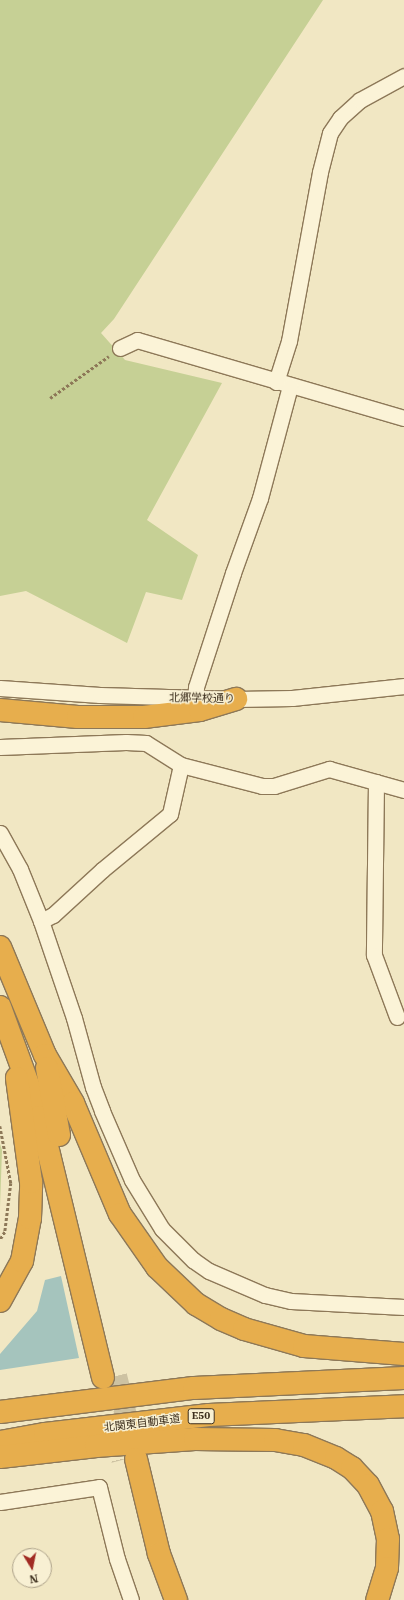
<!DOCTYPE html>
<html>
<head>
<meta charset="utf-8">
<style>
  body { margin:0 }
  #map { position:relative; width:404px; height:1600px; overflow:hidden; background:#f1e7c3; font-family:"IBM Plex Serif","Noto Sans JP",serif }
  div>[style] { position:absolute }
  .green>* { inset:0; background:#c6d095 }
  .water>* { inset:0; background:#a5c4bd }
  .highway-tunnel>* { height:22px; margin-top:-11px; transform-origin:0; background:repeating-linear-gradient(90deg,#cdc2a2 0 22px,transparent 0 33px) }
  .path>* { height:2.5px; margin-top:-1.25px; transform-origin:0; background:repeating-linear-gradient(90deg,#8d7858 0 3px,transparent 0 5px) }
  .roads { filter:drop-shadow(1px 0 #8d7858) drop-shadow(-1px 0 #8d7858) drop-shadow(0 1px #8d7858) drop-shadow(0 -1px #8d7858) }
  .minor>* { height:15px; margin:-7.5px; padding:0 7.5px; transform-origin:7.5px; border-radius:7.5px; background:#fbf3d7 }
  .highway>* { height:22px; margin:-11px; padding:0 11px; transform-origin:11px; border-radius:11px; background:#e7ae4d }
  span { translate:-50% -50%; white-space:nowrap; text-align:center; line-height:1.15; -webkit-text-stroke:3px #f8f0d3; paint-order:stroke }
  .shield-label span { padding:1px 3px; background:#f8f0d3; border:1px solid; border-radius:3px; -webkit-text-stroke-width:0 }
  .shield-label { font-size:10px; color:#3c2e1d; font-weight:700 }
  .street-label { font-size:11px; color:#3c2e1d }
  .north { position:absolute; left:12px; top:1548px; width:40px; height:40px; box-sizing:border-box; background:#f8f0d3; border:1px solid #ada28a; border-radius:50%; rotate:170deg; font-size:11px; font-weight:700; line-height:16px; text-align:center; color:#3c2e1d }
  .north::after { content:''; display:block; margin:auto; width:14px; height:18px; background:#a12b23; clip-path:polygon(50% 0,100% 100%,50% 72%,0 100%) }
</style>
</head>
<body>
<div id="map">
  <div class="green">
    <div style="clip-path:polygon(0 0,323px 0,114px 319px,101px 333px,125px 360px,222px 383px,147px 520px,198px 555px,182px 600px,146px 592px,127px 643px,26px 591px,0 596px)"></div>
    <div style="clip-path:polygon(0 1144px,2px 1150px,0 1207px)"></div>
  </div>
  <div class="water">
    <div style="clip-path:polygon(61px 1276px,79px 1358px,0 1370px,0 1354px,37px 1311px,45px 1280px)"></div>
  </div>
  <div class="highway-tunnel">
    <div style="left:116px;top:1376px;width:69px;rotate:75.8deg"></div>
    <div style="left:114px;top:1427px;width:34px;rotate:76deg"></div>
  </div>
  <div class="path">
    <div style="left:50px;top:398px;width:72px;rotate:-35.4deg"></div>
    <div style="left:0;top:1126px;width:58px;rotate:79.1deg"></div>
    <div style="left:11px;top:1183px;width:49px;rotate:97deg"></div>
    <div style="left:5px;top:1232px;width:9px;rotate:122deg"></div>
  </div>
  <div class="roads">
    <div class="minor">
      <div style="left:120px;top:348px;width:19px;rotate:-25deg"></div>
      <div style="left:137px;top:340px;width:278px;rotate:16.3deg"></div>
      <div style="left:276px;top:382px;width:43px;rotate:-72.4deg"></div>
      <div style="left:289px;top:341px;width:172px;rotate:-79.6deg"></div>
      <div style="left:320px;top:172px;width:40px;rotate:-75.6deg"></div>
      <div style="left:330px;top:133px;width:18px;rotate:-56deg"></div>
      <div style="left:340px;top:118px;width:27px;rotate:-42deg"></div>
      <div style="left:360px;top:100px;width:50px;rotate:-28.6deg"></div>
      <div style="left:0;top:688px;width:100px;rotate:4deg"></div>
      <div style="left:100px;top:695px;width:136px;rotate:1.7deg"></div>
      <div style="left:236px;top:699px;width:56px;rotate:-1deg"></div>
      <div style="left:292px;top:698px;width:113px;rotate:-6.1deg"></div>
      <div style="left:195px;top:699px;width:12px;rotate:-85deg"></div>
      <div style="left:196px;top:687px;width:120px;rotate:-72deg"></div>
      <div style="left:233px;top:573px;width:80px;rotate:-70.2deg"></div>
      <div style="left:260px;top:498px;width:116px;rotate:-75deg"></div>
      <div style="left:0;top:747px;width:126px;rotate:-2.3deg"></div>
      <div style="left:126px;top:742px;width:20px;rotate:3deg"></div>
      <div style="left:146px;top:743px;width:41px;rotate:32.2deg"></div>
      <div style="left:181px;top:765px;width:84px;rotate:14.5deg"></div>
      <div style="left:262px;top:786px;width:12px"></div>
      <div style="left:274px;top:786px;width:58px;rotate:-17.2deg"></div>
      <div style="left:329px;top:769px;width:78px;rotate:15.6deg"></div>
      <div style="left:376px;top:782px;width:173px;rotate:90.7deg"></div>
      <div style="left:374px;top:955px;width:66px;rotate:69.6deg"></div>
      <div style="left:0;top:833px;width:41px;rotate:60.9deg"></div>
      <div style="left:20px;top:869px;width:56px;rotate:68deg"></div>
      <div style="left:41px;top:921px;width:102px;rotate:71.2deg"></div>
      <div style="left:74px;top:1018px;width:72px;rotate:74.6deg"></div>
      <div style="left:93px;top:1087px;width:26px;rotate:69deg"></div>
      <div style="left:102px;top:1111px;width:75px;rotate:66.5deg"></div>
      <div style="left:132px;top:1180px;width:57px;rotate:58.5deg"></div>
      <div style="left:162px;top:1229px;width:44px;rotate:45deg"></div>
      <div style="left:193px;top:1260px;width:19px;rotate:35deg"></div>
      <div style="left:209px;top:1271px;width:61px;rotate:23.2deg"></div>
      <div style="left:265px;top:1295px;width:27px;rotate:13deg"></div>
      <div style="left:291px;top:1301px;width:113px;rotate:3deg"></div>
      <div style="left:41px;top:921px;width:13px;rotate:-27deg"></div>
      <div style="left:53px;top:915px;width:67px;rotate:-42.6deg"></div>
      <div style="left:102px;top:870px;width:88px;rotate:-39.5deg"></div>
      <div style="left:170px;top:814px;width:50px;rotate:-77.3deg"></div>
      <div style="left:0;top:1502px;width:100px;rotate:-8.6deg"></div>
      <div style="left:99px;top:1487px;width:74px;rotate:76deg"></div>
      <div style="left:117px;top:1559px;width:43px;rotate:71.1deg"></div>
    </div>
    <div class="highway">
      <div style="left:0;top:710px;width:78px;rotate:5.1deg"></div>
      <div style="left:78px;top:717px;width:66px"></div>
      <div style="left:144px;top:717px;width:56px;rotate:-7.1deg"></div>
      <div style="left:200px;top:710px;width:38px;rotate:-17deg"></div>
      <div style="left:0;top:947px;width:117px;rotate:67.4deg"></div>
      <div style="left:45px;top:1055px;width:56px;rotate:59.7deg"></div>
      <div style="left:73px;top:1103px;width:121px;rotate:67.1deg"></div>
      <div style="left:120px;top:1214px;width:65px;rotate:55.1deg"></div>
      <div style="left:157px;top:1267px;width:54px;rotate:43.5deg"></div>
      <div style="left:196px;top:1304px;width:29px;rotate:31deg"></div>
      <div style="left:221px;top:1319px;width:25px;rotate:23deg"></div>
      <div style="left:244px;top:1329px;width:62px;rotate:15.8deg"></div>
      <div style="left:304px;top:1346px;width:100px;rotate:4.6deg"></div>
      <div style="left:0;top:1007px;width:117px;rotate:70deg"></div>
      <div style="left:40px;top:1117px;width:268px;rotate:76.4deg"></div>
      <div style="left:47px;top:1068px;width:68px;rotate:79.8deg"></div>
      <div style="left:0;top:1301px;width:46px;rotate:-61.2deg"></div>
      <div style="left:22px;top:1261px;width:44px;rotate:-79.5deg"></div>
      <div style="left:30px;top:1218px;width:36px;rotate:-88deg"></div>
      <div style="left:31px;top:1182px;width:105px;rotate:-97.7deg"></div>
      <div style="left:0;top:1412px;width:195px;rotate:-7.1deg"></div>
      <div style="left:194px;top:1388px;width:210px;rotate:-2.7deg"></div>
      <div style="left:0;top:1442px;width:46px;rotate:-10.1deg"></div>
      <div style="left:45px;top:1434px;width:165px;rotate:-6.6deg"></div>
      <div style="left:209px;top:1415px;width:195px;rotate:-2.6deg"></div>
      <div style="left:0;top:1457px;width:97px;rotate:-6.5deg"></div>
      <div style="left:96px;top:1446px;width:99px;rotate:-4deg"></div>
      <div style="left:195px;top:1439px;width:80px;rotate:0.7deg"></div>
      <div style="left:275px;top:1440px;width:29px;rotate:10deg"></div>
      <div style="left:304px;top:1445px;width:35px;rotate:22deg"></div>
      <div style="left:336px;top:1458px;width:19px;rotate:32deg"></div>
      <div style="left:352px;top:1468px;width:23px;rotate:47deg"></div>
      <div style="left:368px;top:1485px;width:30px;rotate:62deg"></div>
      <div style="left:382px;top:1511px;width:29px;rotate:78deg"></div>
      <div style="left:388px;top:1539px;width:29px;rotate:92deg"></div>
      <div style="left:387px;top:1568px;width:34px;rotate:107deg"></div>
      <div style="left:136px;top:1459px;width:98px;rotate:76.4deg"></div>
      <div style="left:159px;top:1554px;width:49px;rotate:69.7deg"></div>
    </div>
  </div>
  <div class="shield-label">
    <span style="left:201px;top:1416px">E50</span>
  </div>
  <div class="street-label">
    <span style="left:202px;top:698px;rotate:1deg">北郷学校通り</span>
    <span style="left:142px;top:1423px;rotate:-7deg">北関東自動車道</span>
  </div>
  <div class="north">N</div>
</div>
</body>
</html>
